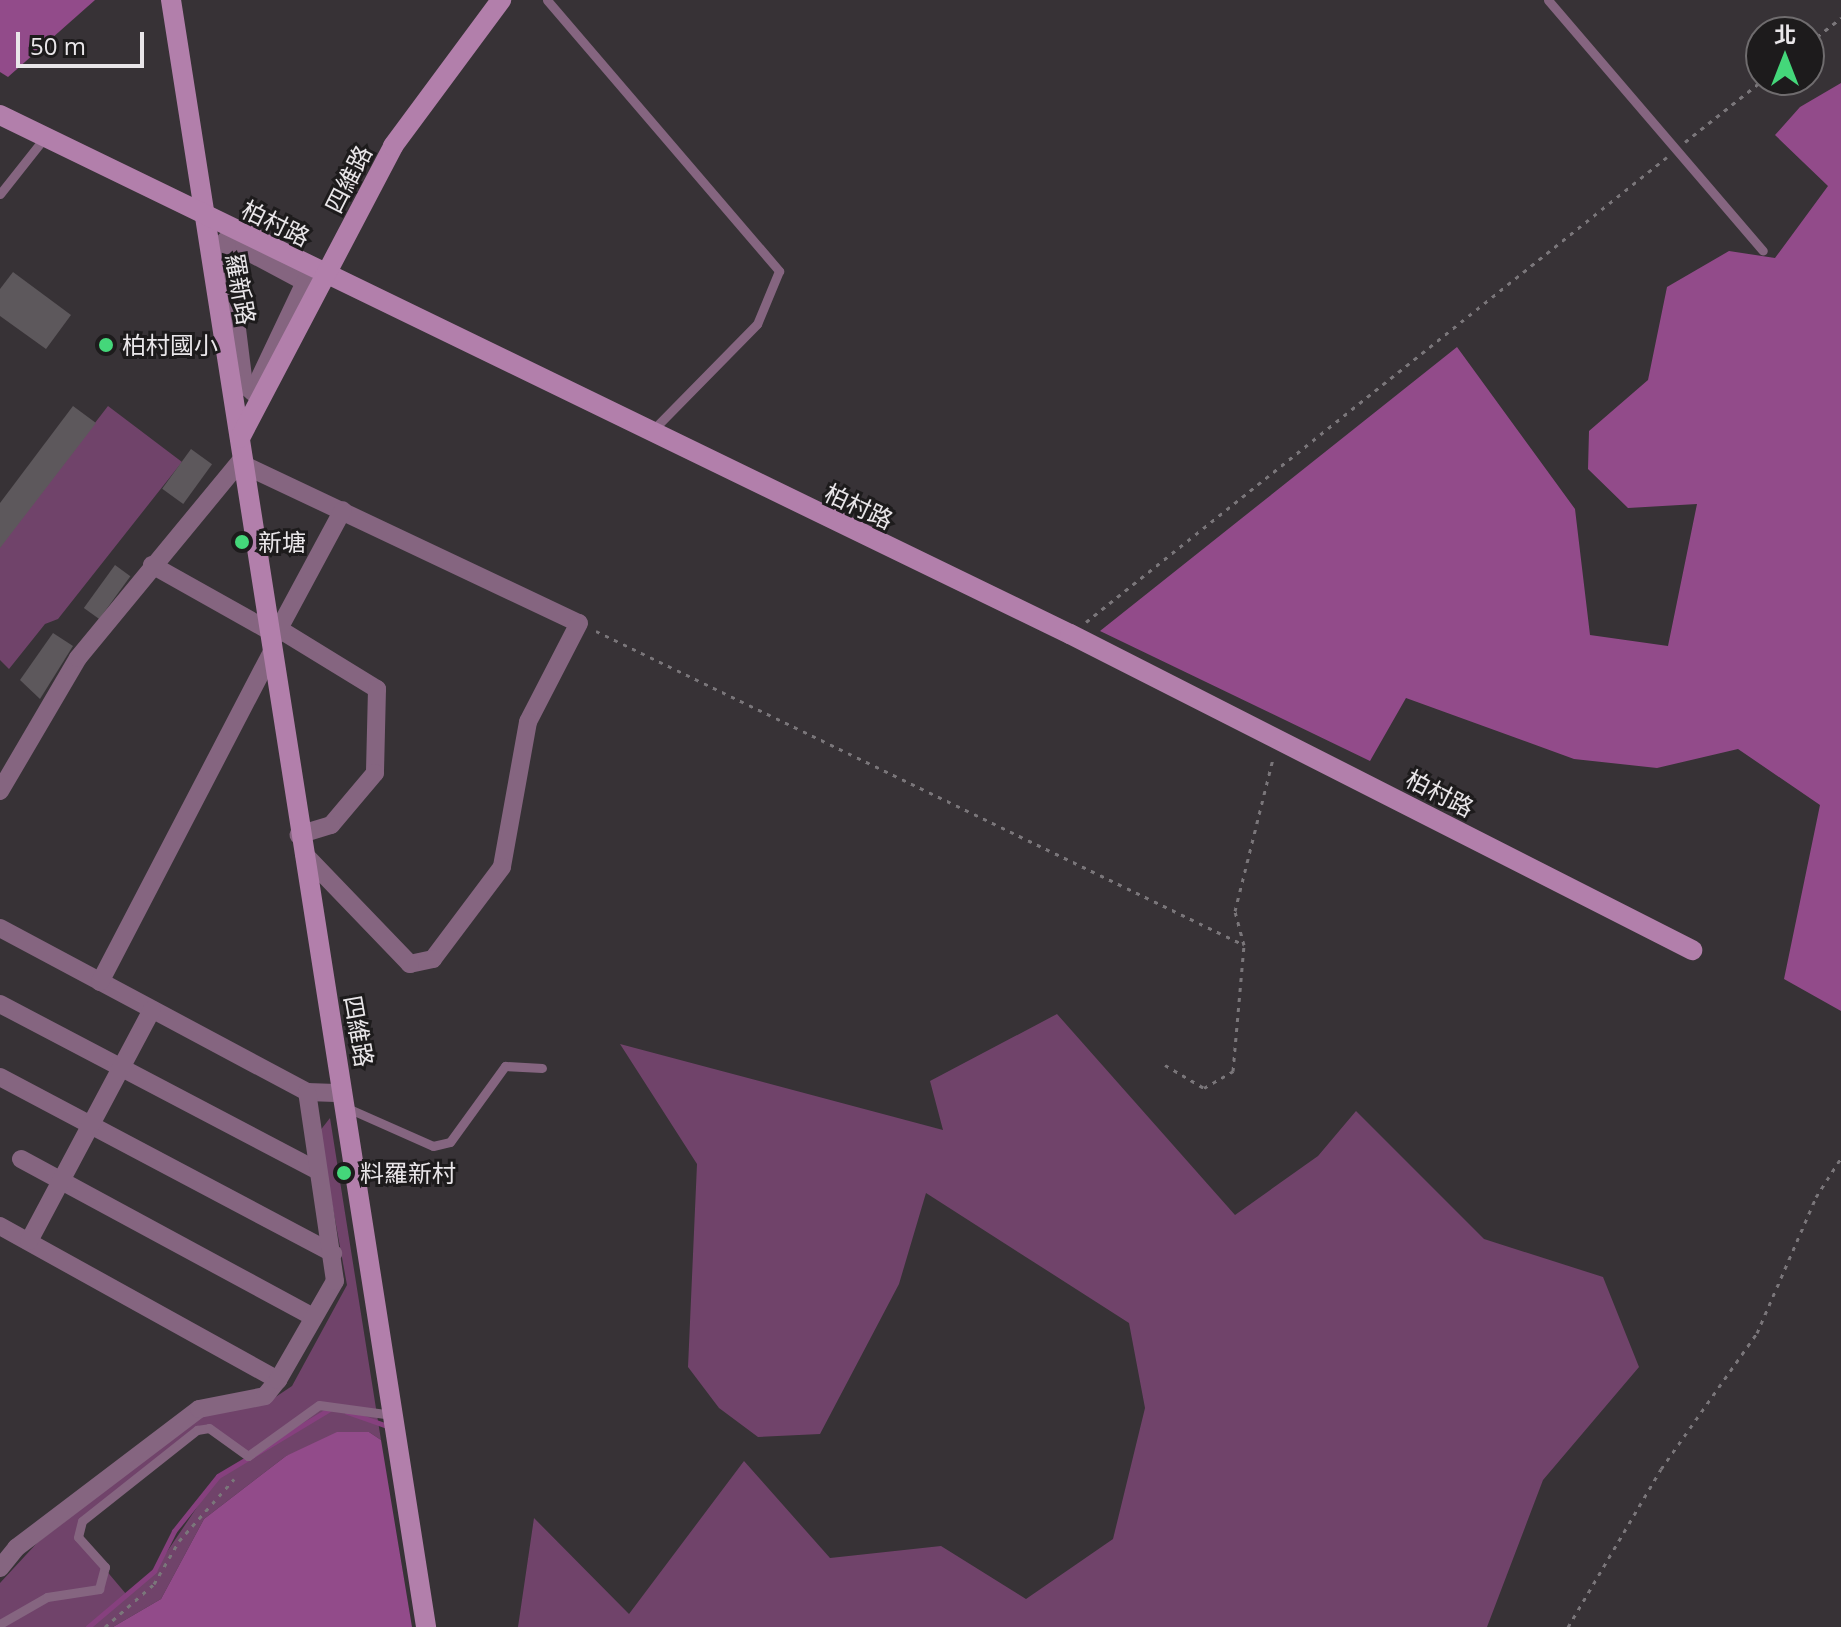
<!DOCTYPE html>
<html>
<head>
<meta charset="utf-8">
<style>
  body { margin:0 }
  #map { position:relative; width:1841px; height:1627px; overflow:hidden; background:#373236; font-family:"Open Sans","Noto Sans TC",sans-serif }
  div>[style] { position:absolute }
  .green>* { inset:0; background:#70436a }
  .forest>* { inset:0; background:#924b8a }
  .stream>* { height:5px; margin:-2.5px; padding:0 2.5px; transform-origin:2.5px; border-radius:2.5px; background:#86407e }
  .building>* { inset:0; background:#5d585c; transform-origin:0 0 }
  .path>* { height:3px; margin-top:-1.5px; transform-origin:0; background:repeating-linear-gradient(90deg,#7a767a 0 4px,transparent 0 10px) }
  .lane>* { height:9px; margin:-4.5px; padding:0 4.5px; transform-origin:4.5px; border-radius:4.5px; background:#856580 }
  .street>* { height:18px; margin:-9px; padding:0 9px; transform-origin:9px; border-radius:9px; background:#856580 }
  .secondary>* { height:20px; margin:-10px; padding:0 10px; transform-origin:10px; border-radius:10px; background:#b27fab }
  .dots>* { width:22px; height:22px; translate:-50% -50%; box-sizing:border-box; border:4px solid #1d1b1c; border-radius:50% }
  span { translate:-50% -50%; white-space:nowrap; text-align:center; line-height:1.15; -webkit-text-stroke:6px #1d1b1c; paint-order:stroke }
  .street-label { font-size:24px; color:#e9e6e9 }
  .poi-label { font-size:24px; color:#e9e6e9 }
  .left { translate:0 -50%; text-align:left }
  .north { position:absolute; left:1745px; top:16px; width:80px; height:80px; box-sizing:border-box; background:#1d1b1c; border:2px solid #6f6c6e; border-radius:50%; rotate:0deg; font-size:22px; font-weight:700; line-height:32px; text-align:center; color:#e9e6e9 }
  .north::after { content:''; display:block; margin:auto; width:28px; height:36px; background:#44d77a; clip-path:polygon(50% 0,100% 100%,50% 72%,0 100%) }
  .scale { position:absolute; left:16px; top:32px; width:128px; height:36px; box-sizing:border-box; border:4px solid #e9e6e9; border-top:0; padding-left:10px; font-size:24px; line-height:28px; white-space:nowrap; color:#e9e6e9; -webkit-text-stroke:6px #1d1b1c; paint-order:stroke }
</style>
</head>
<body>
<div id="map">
  <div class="green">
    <div style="clip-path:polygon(108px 406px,182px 462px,58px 619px,45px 624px,9px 669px,0 660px,0 546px)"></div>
    <div style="clip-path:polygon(1057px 1014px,1235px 1215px,1318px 1156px,1356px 1111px,1484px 1239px,1603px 1277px,1639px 1367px,1543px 1480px,1487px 1627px,518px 1627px,534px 1518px,629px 1614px,744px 1461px,830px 1558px,941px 1546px,1026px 1599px,1113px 1539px,1145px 1408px,1129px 1323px,926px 1193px,899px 1284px,820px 1434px,758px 1437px,719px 1408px,688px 1367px,697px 1164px,620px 1044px,943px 1130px,930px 1081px)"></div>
    <div style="clip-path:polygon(evenodd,330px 1118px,381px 1440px,369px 1432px,286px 1456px,204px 1519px,161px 1599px,113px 1627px,0 1627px,0 1583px,37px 1543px,205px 1413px,271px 1400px,292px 1386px,347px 1285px,319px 1132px,330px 1118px,209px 1428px,251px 1459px,218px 1476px,154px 1571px,126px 1594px,78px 1537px,82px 1521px,197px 1430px,209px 1428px)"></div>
  </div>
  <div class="forest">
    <div style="clip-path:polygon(0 0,95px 0,8px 77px,0 72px)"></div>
    <div style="clip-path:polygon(1841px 83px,1841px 1011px,1784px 979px,1820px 805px,1738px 749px,1657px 768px,1574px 759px,1406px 698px,1370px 761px,1100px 631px,1457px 347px,1575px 509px,1590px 635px,1668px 646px,1697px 504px,1628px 508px,1588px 469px,1589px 431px,1648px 380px,1667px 287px,1729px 251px,1775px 258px,1828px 186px,1775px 135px,1800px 107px)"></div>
    <div style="clip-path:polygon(337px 1432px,369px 1432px,381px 1440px,412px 1627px,113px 1627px,161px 1599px,204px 1519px,286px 1456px)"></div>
  </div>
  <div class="stream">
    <div style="left:347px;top:1412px;width:46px;rotate:19.2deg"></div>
    <div style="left:88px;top:1627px;width:87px;rotate:-40.3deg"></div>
    <div style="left:154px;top:1571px;width:45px;rotate:-63.4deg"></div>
    <div style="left:174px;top:1531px;width:70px;rotate:-51.3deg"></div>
    <div style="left:218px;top:1476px;width:131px;rotate:-30.9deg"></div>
  </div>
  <div class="building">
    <div style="clip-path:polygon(13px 272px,71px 315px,46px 349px,0 316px,0 289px)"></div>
    <div style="clip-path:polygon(73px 406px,96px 423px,0 548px,0 503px)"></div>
    <div style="left:191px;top:449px;width:26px;height:49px;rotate:36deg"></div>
    <div style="left:115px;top:565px;width:19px;height:53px;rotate:36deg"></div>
    <div style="clip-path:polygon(53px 633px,73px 646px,40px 699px,20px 680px)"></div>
  </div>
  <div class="path">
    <div style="left:1809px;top:43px;width:41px;rotate:-38deg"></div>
    <div style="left:1685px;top:142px;width:100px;rotate:-38.5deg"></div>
    <div style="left:1086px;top:622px;width:744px;rotate:-38.67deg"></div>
    <div style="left:596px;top:631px;width:720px;rotate:25.85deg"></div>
    <div style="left:1165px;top:1065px;width:45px;rotate:30.5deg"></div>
    <div style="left:1204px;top:1088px;width:34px;rotate:-30deg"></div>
    <div style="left:1233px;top:1071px;width:126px;rotate:-85deg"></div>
    <div style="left:1244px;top:945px;width:35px;rotate:-105deg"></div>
    <div style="left:1235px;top:911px;width:157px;rotate:-76deg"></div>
    <div style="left:105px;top:1627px;width:65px;rotate:-41.3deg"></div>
    <div style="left:154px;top:1584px;width:50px;rotate:-59.8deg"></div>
    <div style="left:179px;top:1541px;width:83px;rotate:-48.4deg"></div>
    <div style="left:1568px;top:1627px;width:183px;rotate:-59.5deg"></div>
    <div style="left:1661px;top:1469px;width:166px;rotate:-54.8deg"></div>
    <div style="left:1757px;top:1333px;width:148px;rotate:-66.5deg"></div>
    <div style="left:1816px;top:1197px;width:46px;rotate:-57.3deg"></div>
  </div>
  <div class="lane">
    <div style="left:547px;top:0;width:357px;rotate:49.4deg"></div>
    <div style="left:779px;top:271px;width:57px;rotate:112.5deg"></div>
    <div style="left:757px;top:324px;width:150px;rotate:134.5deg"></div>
    <div style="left:1548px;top:0;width:330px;rotate:49.4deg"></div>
    <div style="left:0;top:194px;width:73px;rotate:-51.7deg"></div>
    <div style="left:345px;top:1107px;width:96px;rotate:23.9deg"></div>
    <div style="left:433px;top:1146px;width:17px;rotate:-13deg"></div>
    <div style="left:450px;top:1142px;width:94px;rotate:-54.1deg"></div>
    <div style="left:505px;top:1066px;width:37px;rotate:3deg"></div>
    <div style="left:0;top:1624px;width:54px;rotate:-29.9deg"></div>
    <div style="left:47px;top:1597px;width:53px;rotate:-8.7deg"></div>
    <div style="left:99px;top:1589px;width:23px;rotate:-75deg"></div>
    <div style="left:105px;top:1567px;width:40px;rotate:-132deg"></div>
    <div style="left:78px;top:1537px;width:16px;rotate:-76deg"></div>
    <div style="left:82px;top:1521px;width:147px;rotate:-38.4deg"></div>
    <div style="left:197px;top:1430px;width:12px;rotate:-9deg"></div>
    <div style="left:209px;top:1428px;width:48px;rotate:35.7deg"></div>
    <div style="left:248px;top:1456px;width:87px;rotate:-35.7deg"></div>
    <div style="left:319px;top:1405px;width:74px;rotate:7.8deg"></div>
  </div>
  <div class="street">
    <div style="left:226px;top:240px;width:89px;rotate:28deg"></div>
    <div style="left:305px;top:282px;width:122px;rotate:115.3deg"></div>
    <div style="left:253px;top:392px;width:11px;rotate:-142deg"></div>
    <div style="left:244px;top:385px;width:146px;rotate:-97.1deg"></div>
    <div style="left:244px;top:465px;width:370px;rotate:25.3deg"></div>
    <div style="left:579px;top:623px;width:111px;rotate:117.3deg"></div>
    <div style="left:528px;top:722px;width:147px;rotate:100.2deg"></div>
    <div style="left:502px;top:867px;width:115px;rotate:126.9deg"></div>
    <div style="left:433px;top:959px;width:24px;rotate:168deg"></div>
    <div style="left:410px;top:964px;width:153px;rotate:-133.9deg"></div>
    <div style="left:152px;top:565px;width:133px;rotate:29.3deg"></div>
    <div style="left:279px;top:629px;width:115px;rotate:31.5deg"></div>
    <div style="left:377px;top:689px;width:84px;rotate:91.4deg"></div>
    <div style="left:375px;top:773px;width:68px;rotate:130.2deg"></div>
    <div style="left:331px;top:825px;width:34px;rotate:163deg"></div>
    <div style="left:274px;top:638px;width:145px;rotate:-61.7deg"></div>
    <div style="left:0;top:791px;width:154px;rotate:-59.6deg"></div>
    <div style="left:78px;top:658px;width:259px;rotate:-50.5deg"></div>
    <div style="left:0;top:928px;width:348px;rotate:28.1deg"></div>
    <div style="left:307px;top:1092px;width:36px;rotate:2deg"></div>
    <div style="left:100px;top:982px;width:372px;rotate:-62.5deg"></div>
    <div style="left:0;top:1004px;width:359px;rotate:27.7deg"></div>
    <div style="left:0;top:1077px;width:377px;rotate:27.9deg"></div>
    <div style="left:21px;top:1159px;width:332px;rotate:28.4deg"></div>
    <div style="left:0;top:1226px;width:318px;rotate:29deg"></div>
    <div style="left:29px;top:1241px;width:262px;rotate:-62deg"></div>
    <div style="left:0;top:1568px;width:26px;rotate:-51deg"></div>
    <div style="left:16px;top:1548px;width:230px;rotate:-37.2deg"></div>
    <div style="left:199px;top:1409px;width:67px;rotate:-11.1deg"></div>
    <div style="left:265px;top:1396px;width:21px;rotate:-51deg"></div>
    <div style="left:278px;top:1380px;width:114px;rotate:-60.1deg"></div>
    <div style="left:335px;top:1281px;width:191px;rotate:-98.4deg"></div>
  </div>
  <div class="secondary">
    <div style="left:171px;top:0;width:1647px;rotate:81.09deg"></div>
    <div style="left:0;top:115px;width:1189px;rotate:25.88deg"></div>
    <div style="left:1070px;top:634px;width:698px;rotate:26.93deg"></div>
    <div style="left:240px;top:438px;width:330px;rotate:-62.3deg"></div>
    <div style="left:393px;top:146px;width:182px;rotate:-53.5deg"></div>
  </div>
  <div class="dots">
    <div style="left:106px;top:345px;background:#44d77a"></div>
    <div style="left:242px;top:542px;background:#44d77a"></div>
    <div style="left:344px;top:1173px;background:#44d77a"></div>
  </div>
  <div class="street-label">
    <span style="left:348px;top:179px;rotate:-63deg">四維路</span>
    <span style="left:276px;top:223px;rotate:26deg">柏村路</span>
    <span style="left:241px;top:289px;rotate:80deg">羅新路</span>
    <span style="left:859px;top:506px;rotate:25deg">柏村路</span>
    <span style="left:1440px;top:793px;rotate:27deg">柏村路</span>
    <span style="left:359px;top:1031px;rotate:80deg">四維路</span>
  </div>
  <div class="poi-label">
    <span class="left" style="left:122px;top:345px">柏村國小</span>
    <span class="left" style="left:258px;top:542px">新塘</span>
    <span class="left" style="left:360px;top:1173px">料羅新村</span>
  </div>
  <div class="north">北</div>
  <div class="scale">50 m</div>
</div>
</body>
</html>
